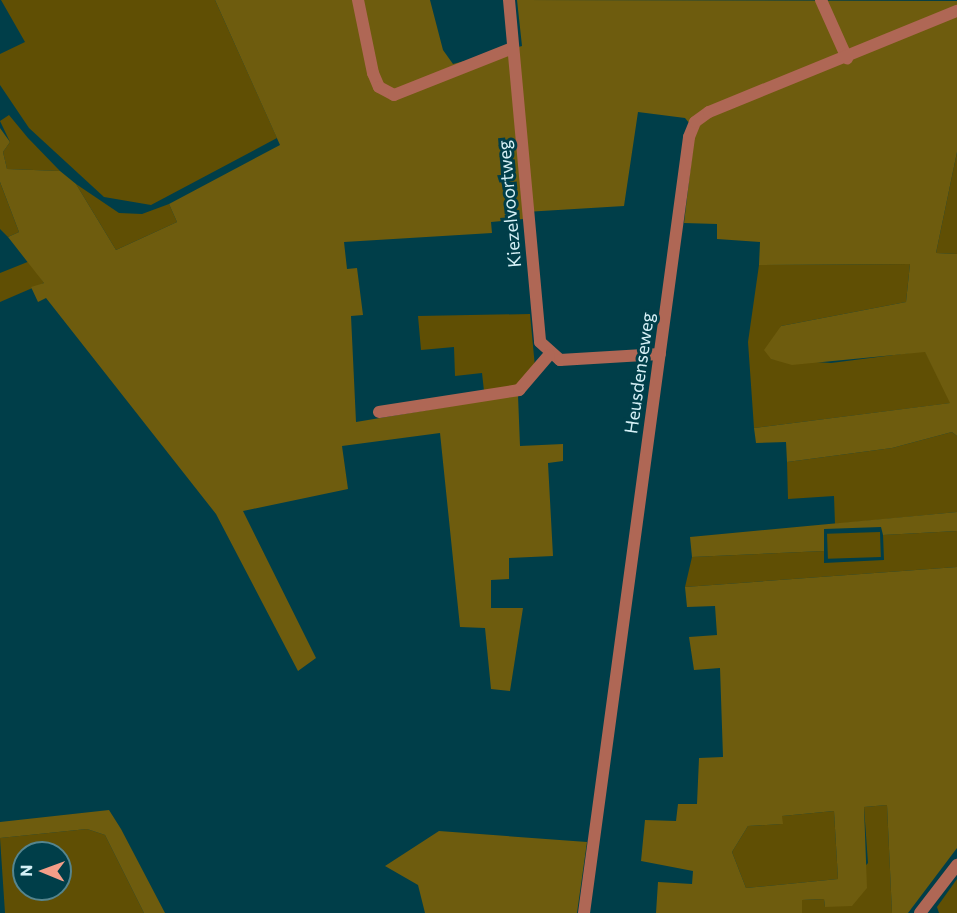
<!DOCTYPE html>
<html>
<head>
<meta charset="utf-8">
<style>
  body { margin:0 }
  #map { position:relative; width:957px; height:913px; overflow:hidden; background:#003e49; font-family:Commissioner,sans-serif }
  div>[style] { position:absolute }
  .green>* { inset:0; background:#604f04; transform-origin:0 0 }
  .forest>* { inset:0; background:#6e5c0e }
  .minor>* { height:12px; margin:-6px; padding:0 6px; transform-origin:6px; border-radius:6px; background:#af6755 }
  span { translate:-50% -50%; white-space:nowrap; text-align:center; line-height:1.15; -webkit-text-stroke:6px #003e49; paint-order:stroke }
  .street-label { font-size:18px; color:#d5f0f6 }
  .north { position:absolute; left:12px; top:841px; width:60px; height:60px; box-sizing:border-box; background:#003e49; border:2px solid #55858e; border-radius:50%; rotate:271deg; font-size:16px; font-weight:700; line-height:24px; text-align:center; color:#d5f0f6 }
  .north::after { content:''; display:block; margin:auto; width:21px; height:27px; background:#f49e88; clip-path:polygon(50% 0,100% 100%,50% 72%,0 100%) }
</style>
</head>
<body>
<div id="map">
  <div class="green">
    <div style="clip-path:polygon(1px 0,215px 0,277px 138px,151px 205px,104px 197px,29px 128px,0 85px,0 54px,25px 42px)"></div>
    <div style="clip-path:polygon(9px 115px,28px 138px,60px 171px,7px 169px,3px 152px,10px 142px,0 121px)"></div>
    <div style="clip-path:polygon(957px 152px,957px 254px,936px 253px)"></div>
    <div style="clip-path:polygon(0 182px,19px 232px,8px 237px,0 229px)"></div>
    <div style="clip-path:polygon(76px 184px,119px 213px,142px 214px,169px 204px,177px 222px,116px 250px)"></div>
    <div style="clip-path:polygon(30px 261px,44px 283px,0 302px,0 273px)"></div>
    <div style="clip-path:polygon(910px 264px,906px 302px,781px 326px,771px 359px,831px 363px,925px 351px,951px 403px,754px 428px,748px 342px,759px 265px)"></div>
    <div style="clip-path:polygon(530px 314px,535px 367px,519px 387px,484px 391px,482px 373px,455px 376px,454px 347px,421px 350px,418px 316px)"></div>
    <div style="clip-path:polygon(952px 432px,957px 436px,957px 512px,835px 524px,834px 496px,788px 499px,787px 462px,892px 448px)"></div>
    <div style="clip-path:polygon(957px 531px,957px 567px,685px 587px,692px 557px,824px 551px,824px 563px,884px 560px,883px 535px)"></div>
    <div style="left:880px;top:532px;width:25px;height:53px;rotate:88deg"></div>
    <div style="clip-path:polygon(887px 805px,892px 913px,802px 913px,802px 900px,824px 899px,825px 907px,868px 863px,864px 807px)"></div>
    <div style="clip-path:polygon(834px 811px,838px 879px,746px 888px,732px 852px,748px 826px,782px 824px,782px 816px)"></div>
    <div style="clip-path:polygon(evenodd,87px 829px,105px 835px,144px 913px,5px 913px,0 838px,87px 829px,24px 853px,60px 853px,60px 889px,24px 889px,24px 853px)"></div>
    <div style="clip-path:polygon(957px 879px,957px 913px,939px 913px,937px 907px)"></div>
  </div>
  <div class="forest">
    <div style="clip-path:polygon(215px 0,430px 0,443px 50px,453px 64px,522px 46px,517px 0,957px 1px,957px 152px,936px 253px,957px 254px,957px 436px,952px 432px,892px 448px,787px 462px,786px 442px,756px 443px,754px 428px,950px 403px,925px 352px,792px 365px,771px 359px,764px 350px,781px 326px,906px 302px,910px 264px,759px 265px,760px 242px,717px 239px,717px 224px,684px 223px,695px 130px,685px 118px,638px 112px,624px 206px,525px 212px,523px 219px,491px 222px,492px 233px,344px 242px,347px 269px,357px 268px,363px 315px,351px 316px,356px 422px,518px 395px,520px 446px,563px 444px,563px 461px,548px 463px,553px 556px,509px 558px,509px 579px,491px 580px,491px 608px,523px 608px,510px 691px,491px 689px,485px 628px,460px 627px,440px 433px,342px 446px,348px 489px,243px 511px,316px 658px,298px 671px,216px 514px,46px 298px,38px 302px,31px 287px,44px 283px,8px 237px,19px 232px,0 182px,0 128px,10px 142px,3px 152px,7px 169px,60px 171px,76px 184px,116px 250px,177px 222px,169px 204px,280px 145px)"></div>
    <div style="clip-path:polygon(957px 512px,957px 531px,883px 535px,881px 527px,824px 529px,824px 551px,692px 557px,690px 537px)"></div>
    <div style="clip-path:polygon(evenodd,957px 567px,957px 848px,908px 913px,892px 913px,887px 805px,864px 807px,867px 888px,852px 906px,825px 907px,824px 899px,802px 900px,802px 913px,656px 913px,658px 882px,692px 884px,693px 871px,641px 861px,645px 820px,676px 821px,678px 804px,697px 804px,699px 758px,723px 757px,720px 668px,694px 670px,689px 637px,717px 635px,715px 606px,687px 607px,685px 587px,957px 567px,834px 811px,838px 879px,746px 888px,732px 852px,748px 826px,783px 824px,782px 816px,834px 811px)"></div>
    <div style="clip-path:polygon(109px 810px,121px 829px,165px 913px,144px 913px,105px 835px,87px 829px,0 838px,0 822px)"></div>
    <div style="clip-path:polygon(439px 831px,587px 842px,577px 913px,425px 913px,418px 885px,385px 866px)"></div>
  </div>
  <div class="minor">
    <div style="left:358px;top:0;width:75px;rotate:78.4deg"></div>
    <div style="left:373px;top:73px;width:15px;rotate:67deg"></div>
    <div style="left:379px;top:87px;width:17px;rotate:28deg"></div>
    <div style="left:394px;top:95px;width:128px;rotate:-21.6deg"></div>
    <div style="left:509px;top:0;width:343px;rotate:84.8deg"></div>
    <div style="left:540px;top:342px;width:27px;rotate:42deg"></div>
    <div style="left:560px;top:360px;width:100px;rotate:-3.4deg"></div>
    <div style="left:821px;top:0;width:64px;rotate:65.9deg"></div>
    <div style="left:379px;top:412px;width:142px;rotate:-8.9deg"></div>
    <div style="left:519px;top:390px;width:46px;rotate:-49.4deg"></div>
    <div style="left:584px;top:913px;width:783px;rotate:-82.29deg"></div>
    <div style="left:689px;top:137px;width:16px;rotate:-68deg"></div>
    <div style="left:695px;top:122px;width:17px;rotate:-36deg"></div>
    <div style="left:709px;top:112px;width:268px;rotate:-22.2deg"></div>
    <div style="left:920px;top:913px;width:61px;rotate:-52.4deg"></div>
  </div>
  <div class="street-label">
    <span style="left:509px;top:204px;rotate:-95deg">Kiezelvoortweg</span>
    <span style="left:639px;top:373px;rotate:-82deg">Heusdenseweg</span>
  </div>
  <div class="north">N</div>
</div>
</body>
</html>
